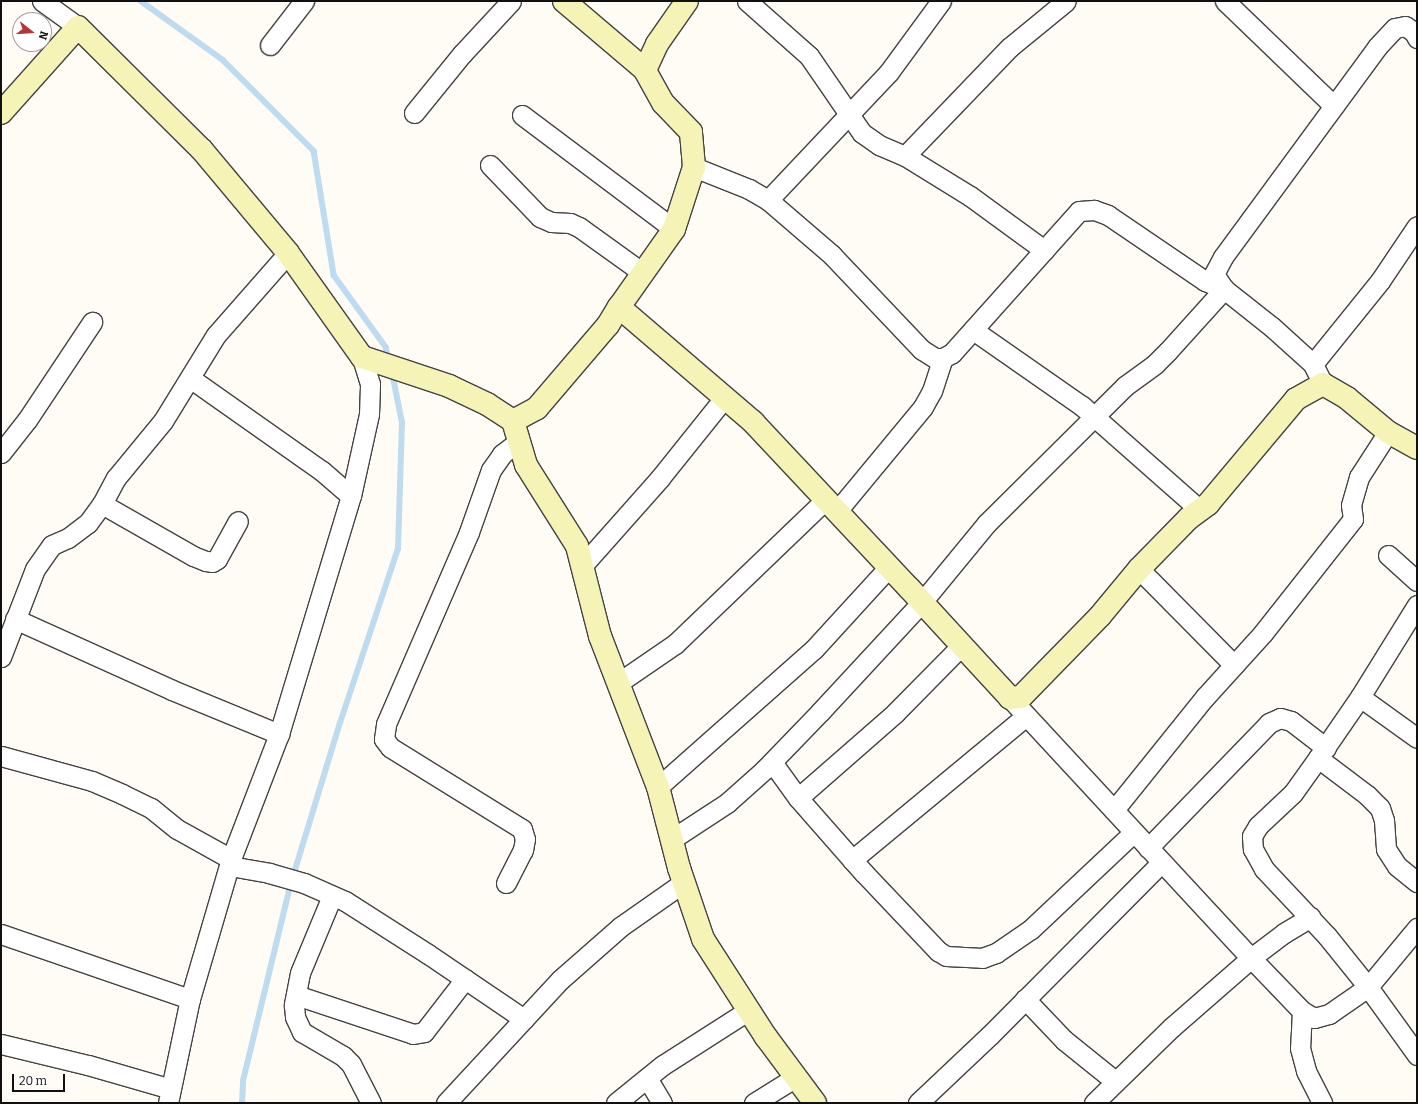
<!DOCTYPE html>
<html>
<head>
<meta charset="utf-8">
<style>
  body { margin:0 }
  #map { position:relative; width:1418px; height:1104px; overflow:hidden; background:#fefcf5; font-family:Bitter,serif }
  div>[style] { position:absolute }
  .stream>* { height:5.5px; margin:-2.75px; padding:0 2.75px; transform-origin:2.75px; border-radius:2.75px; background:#bedbf0 }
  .roads { filter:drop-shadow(1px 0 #434343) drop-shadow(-1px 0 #434343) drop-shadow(0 1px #434343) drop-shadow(0 -1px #434343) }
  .street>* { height:19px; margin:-9.5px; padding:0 9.5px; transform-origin:9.5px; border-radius:9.5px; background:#fff }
  .secondary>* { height:22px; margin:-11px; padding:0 11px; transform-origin:11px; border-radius:11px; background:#f6f3b7 }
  span { translate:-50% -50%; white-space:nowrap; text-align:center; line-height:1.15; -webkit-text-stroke:4px #fff; paint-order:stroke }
  .frame { position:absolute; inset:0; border:2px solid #101010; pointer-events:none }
  .north { position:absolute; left:12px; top:12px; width:40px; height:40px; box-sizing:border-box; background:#fff; border:1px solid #9f9f9f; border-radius:50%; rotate:107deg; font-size:11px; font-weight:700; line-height:16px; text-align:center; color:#101010 }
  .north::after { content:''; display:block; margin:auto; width:14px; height:18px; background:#b23736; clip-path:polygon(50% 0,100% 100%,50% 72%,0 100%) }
  .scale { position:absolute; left:12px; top:1074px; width:53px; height:18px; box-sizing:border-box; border:2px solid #101010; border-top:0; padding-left:5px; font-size:12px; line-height:14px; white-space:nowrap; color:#101010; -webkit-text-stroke:3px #fff; paint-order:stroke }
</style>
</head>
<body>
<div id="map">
  <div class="stream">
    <div style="left:141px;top:1px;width:101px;rotate:35.7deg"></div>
    <div style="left:223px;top:60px;width:129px;rotate:45deg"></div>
    <div style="left:314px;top:151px;width:126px;rotate:80.8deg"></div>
    <div style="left:334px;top:275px;width:89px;rotate:54.2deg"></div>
    <div style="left:386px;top:347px;width:14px;rotate:78deg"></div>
    <div style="left:242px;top:1103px;width:22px;rotate:-87deg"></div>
    <div style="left:243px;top:1081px;width:204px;rotate:-76.4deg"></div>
    <div style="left:291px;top:883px;width:167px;rotate:-73deg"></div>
    <div style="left:340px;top:723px;width:183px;rotate:-71.6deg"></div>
    <div style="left:398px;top:549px;width:126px;rotate:-88.2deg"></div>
    <div style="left:402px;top:423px;width:51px;rotate:-101.3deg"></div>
  </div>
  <div class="roads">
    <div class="street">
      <div style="left:42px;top:1px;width:44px;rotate:35.8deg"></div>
      <div style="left:747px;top:1px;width:83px;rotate:41.6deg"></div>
      <div style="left:809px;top:56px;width:93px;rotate:55.5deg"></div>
      <div style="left:862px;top:133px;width:21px;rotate:35deg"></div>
      <div style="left:879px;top:145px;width:28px;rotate:23deg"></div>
      <div style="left:905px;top:156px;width:76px;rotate:31.6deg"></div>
      <div style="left:970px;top:196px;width:92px;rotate:36.1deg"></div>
      <div style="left:1225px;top:1px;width:151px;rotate:43.9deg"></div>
      <div style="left:270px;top:45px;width:56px;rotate:-52.3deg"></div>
      <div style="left:414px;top:113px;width:76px;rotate:-50.9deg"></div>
      <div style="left:462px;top:54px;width:72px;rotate:-47.2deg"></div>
      <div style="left:522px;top:115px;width:190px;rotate:36.9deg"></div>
      <div style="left:905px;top:156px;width:151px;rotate:-46.1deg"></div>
      <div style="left:1010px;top:47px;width:72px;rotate:-39.4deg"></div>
      <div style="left:490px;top:165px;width:72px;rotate:46.1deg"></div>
      <div style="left:540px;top:217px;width:12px;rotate:24deg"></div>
      <div style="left:551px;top:222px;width:19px;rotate:3deg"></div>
      <div style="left:570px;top:223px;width:10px;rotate:24deg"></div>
      <div style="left:579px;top:227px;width:79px;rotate:35.7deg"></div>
      <div style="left:768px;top:200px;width:176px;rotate:-46.6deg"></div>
      <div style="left:889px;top:72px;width:88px;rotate:-53.8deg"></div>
      <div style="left:973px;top:330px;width:133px;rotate:34.9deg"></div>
      <div style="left:1082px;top:406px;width:157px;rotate:41.4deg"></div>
      <div style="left:1313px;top:364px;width:107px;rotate:-51.1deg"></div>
      <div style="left:1380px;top:281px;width:66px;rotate:-56.1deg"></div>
      <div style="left:190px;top:378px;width:161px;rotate:35.2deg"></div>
      <div style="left:322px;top:471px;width:38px;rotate:41deg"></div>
      <div style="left:1323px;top:384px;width:22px;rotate:-117deg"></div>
      <div style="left:1313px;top:364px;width:55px;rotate:-137.9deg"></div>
      <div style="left:1272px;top:327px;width:61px;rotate:-141.6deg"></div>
      <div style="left:1224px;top:289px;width:18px;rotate:-124deg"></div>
      <div style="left:1214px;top:274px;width:19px;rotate:-62deg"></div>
      <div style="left:1223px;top:257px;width:260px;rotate:-53.7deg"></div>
      <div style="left:1377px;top:47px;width:26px;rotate:-47deg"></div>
      <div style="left:1395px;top:28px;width:10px;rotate:-11deg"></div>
      <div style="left:1405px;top:26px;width:11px;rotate:34deg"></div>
      <div style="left:1414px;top:32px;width:7px;rotate:63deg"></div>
      <div style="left:1px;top:453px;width:42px;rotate:-51.8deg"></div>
      <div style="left:27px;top:420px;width:118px;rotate:-56.4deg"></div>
      <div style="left:102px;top:504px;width:105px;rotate:29.7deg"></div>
      <div style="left:193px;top:556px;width:14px;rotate:21deg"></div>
      <div style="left:206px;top:561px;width:6px;rotate:9deg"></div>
      <div style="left:212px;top:562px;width:6px;rotate:-31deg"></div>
      <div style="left:217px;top:559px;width:43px;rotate:-61.1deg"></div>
      <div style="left:837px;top:511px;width:135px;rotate:-50.4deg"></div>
      <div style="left:923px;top:407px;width:18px;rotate:-61deg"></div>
      <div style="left:932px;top:391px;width:35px;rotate:-72deg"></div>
      <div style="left:1388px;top:555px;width:39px;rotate:42deg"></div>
      <div style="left:582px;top:566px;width:118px;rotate:-48.4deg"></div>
      <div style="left:660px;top:478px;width:102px;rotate:-51.3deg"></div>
      <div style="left:1139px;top:569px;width:135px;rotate:45.3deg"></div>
      <div style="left:1417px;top:605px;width:108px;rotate:121.8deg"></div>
      <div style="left:1360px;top:697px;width:74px;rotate:124.5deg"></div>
      <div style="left:1318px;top:758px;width:43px;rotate:125.5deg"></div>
      <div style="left:1293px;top:793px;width:48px;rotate:136.7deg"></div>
      <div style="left:1258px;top:826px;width:12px;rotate:121deg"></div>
      <div style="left:1252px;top:836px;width:13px;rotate:86deg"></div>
      <div style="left:1253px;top:849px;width:23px;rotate:61deg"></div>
      <div style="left:1264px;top:869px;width:92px;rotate:46.8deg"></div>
      <div style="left:1327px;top:936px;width:65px;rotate:51.2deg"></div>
      <div style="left:1368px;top:987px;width:84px;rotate:54.2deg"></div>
      <div style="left:15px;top:619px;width:172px;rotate:24.3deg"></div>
      <div style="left:172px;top:690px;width:116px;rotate:22.4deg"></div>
      <div style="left:1px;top:657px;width:94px;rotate:-68.9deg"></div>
      <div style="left:35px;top:569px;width:29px;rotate:-55deg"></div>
      <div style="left:52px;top:545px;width:17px;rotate:-24deg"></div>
      <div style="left:68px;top:538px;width:25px;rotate:-37deg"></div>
      <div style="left:88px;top:523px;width:24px;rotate:-54deg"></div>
      <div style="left:102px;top:504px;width:30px;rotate:-62deg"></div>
      <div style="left:116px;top:478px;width:74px;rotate:-50.5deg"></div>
      <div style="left:163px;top:421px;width:101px;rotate:-58.4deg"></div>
      <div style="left:216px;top:335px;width:109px;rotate:-48.7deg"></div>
      <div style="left:618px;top:683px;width:69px;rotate:-34.4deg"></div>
      <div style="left:675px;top:644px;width:209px;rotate:-43.8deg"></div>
      <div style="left:1360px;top:697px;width:70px;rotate:35.7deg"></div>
      <div style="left:1010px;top:698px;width:355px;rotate:47.2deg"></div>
      <div style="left:1251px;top:958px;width:41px;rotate:-37.1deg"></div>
      <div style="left:1284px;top:933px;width:31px;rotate:-31deg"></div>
      <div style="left:1px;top:756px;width:94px;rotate:15.4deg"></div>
      <div style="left:92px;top:781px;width:33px;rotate:23deg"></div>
      <div style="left:122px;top:794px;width:32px;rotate:26deg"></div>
      <div style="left:151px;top:808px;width:33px;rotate:39deg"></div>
      <div style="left:177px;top:829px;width:62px;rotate:29.1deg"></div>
      <div style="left:1318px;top:758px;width:61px;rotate:37.1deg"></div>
      <div style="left:1367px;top:795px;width:18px;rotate:45deg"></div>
      <div style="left:1380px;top:808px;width:13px;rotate:72deg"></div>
      <div style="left:1384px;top:820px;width:29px;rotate:86deg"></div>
      <div style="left:1386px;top:849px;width:20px;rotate:57deg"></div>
      <div style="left:1397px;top:866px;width:26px;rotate:39deg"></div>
      <div style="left:772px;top:762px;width:44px;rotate:54.2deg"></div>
      <div style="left:798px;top:798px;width:100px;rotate:48.7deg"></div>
      <div style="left:864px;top:873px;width:108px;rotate:46.5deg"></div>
      <div style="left:938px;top:951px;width:9px;rotate:32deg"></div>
      <div style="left:946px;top:956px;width:36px;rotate:3deg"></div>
      <div style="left:982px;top:958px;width:15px;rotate:-20deg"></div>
      <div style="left:996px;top:953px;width:42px;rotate:-34.4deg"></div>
      <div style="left:1031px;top:929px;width:141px;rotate:-43.3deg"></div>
      <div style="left:658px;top:787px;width:208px;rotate:-41.5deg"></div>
      <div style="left:814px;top:649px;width:111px;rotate:-47.6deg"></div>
      <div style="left:798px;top:798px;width:129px;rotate:-41.2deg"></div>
      <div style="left:895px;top:713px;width:95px;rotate:-45.4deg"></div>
      <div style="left:1114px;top:810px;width:145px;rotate:-51.2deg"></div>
      <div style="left:1205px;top:697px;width:86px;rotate:-47.8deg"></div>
      <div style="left:1263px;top:633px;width:145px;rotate:-51.7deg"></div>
      <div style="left:1353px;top:519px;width:14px;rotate:-98deg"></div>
      <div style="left:1351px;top:505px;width:29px;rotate:-74deg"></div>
      <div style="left:1359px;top:477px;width:54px;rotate:-57.2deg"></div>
      <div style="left:672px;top:839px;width:66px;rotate:-33.2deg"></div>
      <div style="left:727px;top:803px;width:50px;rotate:-41.7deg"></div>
      <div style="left:764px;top:770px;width:81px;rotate:-46deg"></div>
      <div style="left:820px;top:712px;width:150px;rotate:-47.2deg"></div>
      <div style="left:922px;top:602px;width:101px;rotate:-50.6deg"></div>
      <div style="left:986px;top:524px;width:196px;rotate:-44.8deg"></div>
      <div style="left:1125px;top:386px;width:37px;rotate:-36deg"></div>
      <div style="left:1155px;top:364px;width:18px;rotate:-45deg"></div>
      <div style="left:1168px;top:351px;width:84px;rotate:-47.9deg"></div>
      <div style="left:1224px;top:289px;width:21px;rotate:-157deg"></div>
      <div style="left:1205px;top:281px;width:117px;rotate:-145.8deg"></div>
      <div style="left:1108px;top:215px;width:15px;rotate:-160deg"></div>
      <div style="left:1094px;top:210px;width:15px;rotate:176deg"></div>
      <div style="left:1079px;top:211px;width:191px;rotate:131.8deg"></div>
      <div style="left:952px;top:353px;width:10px;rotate:151deg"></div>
      <div style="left:943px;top:358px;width:8px;rotate:180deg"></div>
      <div style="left:935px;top:358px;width:15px;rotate:-148deg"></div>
      <div style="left:922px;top:350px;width:131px;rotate:-133.5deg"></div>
      <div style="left:832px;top:255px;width:84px;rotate:-139.3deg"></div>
      <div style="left:768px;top:200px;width:22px;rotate:-150deg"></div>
      <div style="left:749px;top:189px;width:59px;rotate:-158.2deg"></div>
      <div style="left:1148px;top:848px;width:174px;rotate:-45.9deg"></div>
      <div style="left:1269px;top:723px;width:12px;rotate:-24deg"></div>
      <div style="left:1280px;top:718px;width:11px;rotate:15deg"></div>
      <div style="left:1291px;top:721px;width:44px;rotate:37.6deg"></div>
      <div style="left:852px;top:860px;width:226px;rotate:-39.6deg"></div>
      <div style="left:230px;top:866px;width:40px;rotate:10deg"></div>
      <div style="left:269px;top:873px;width:36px;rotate:16deg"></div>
      <div style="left:304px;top:883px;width:45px;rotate:23.7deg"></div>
      <div style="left:345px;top:901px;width:98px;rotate:32.6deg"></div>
      <div style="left:428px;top:954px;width:116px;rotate:34.1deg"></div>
      <div style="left:506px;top:883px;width:37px;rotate:-63deg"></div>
      <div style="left:523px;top:850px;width:11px;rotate:-80deg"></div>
      <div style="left:525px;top:839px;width:10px;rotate:-107deg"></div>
      <div style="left:522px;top:829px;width:155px;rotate:-148.2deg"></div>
      <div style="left:390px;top:747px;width:10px;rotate:-127deg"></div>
      <div style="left:384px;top:739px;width:15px;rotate:-82deg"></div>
      <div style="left:386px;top:724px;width:209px;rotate:-66.6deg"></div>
      <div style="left:469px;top:532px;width:66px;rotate:-70.5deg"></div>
      <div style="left:491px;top:470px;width:19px;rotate:-55deg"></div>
      <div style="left:502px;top:454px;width:21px;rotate:-37deg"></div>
      <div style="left:332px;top:896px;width:83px;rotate:112.6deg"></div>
      <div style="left:300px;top:973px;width:33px;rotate:101deg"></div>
      <div style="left:294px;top:1005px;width:12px;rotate:85deg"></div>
      <div style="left:295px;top:1017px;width:17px;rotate:65deg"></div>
      <div style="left:302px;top:1032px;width:48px;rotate:30.3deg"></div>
      <div style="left:343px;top:1056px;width:11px;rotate:45deg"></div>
      <div style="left:351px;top:1064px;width:44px;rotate:62.9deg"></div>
      <div style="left:1px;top:934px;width:200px;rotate:19deg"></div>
      <div style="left:296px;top:995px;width:123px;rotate:18.4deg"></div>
      <div style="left:413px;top:1034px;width:11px;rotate:-10deg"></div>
      <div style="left:424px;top:1032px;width:67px;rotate:-52.3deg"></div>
      <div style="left:1025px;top:999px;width:57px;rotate:46.4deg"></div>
      <div style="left:1064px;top:1040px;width:65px;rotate:38.8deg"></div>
      <div style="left:1302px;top:1011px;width:37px;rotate:93deg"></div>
      <div style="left:1300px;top:1048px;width:24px;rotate:75deg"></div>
      <div style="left:1306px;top:1071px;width:36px;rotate:63deg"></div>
      <div style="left:1px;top:1044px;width:89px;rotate:13.6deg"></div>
      <div style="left:88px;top:1065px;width:86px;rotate:16.1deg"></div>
      <div style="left:647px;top:1078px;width:29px;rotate:59deg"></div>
      <div style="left:168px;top:1103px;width:106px;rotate:-78.1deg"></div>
      <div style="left:190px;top:999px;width:146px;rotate:-73.7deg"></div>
      <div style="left:231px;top:859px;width:134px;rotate:-69deg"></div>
      <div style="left:279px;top:734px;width:249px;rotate:-73.2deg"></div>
      <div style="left:351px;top:496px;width:84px;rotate:-77.6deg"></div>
      <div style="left:369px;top:414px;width:30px;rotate:-88deg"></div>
      <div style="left:370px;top:384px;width:28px;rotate:-107deg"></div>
      <div style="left:446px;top:1103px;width:169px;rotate:-47.2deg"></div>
      <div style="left:561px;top:979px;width:79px;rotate:-41.4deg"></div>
      <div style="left:620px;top:927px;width:78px;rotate:-35.1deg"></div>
      <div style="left:616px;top:1103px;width:60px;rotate:-39deg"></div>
      <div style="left:663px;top:1065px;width:102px;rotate:-32.6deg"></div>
      <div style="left:754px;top:1103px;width:49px;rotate:-31.8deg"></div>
      <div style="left:918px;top:1103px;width:99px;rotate:-43.4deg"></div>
      <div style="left:990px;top:1035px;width:243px;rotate:-45.2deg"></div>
      <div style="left:1094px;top:1103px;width:109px;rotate:-44.3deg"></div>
      <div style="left:1172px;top:1027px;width:105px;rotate:-41.1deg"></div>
      <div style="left:1251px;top:958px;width:74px;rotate:46.1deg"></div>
      <div style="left:1302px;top:1011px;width:14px;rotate:30deg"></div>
      <div style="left:1314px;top:1018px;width:16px;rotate:-15deg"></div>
      <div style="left:1329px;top:1014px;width:47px;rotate:-34.7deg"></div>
      <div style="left:1368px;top:987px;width:77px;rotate:-50.3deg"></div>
    </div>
    <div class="secondary">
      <div style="left:564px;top:1px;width:106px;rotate:40.4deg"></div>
      <div style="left:1px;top:113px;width:115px;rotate:-48.2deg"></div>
      <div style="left:78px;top:27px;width:175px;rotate:44.8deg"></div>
      <div style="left:202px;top:150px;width:134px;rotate:50.1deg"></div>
      <div style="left:288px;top:253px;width:128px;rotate:54.6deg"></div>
      <div style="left:362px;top:357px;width:92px;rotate:18.4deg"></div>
      <div style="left:449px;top:386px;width:42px;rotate:25.3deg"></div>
      <div style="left:487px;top:404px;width:31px;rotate:33deg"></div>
      <div style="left:513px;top:421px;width:27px;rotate:-28deg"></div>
      <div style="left:537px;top:408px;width:109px;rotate:-49.5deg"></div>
      <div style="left:608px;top:325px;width:21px;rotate:-59deg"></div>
      <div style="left:619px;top:307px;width:95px;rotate:-54.8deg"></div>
      <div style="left:674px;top:229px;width:65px;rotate:-72.1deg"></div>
      <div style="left:694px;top:167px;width:35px;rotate:-95deg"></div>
      <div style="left:691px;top:132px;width:40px;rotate:-134deg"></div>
      <div style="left:663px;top:103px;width:38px;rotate:-119deg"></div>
      <div style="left:645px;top:70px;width:29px;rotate:-65deg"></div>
      <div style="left:657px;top:44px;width:52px;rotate:-55.1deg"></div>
      <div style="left:619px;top:307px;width:177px;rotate:40.6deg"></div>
      <div style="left:753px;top:422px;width:228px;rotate:46.8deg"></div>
      <div style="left:909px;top:588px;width:149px;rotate:47.4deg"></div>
      <div style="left:1010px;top:698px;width:11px;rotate:-5deg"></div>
      <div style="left:1021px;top:697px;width:113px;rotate:-45.7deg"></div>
      <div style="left:1100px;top:616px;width:61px;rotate:-50.3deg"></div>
      <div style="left:1139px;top:569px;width:71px;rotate:-45.6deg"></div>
      <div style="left:1189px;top:518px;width:24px;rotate:-36deg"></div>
      <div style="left:1208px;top:504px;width:137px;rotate:-50deg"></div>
      <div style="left:1296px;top:399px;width:31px;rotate:-29deg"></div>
      <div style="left:1323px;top:384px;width:28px;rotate:30deg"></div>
      <div style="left:1347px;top:398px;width:53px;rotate:39.7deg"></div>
      <div style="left:1388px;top:432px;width:33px;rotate:29deg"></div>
      <div style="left:513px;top:421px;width:46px;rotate:73.5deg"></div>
      <div style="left:526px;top:465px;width:96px;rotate:57.8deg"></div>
      <div style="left:577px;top:546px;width:93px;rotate:75.7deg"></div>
      <div style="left:600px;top:636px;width:162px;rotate:69deg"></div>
      <div style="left:658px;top:787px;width:84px;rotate:75.5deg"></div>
      <div style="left:679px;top:868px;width:75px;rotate:71.3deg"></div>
      <div style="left:703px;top:939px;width:117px;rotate:57.3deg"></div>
      <div style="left:766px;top:1037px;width:82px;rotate:53.4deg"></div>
    </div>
  </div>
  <div class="frame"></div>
  <div class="north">N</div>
  <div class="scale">20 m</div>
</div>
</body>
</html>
